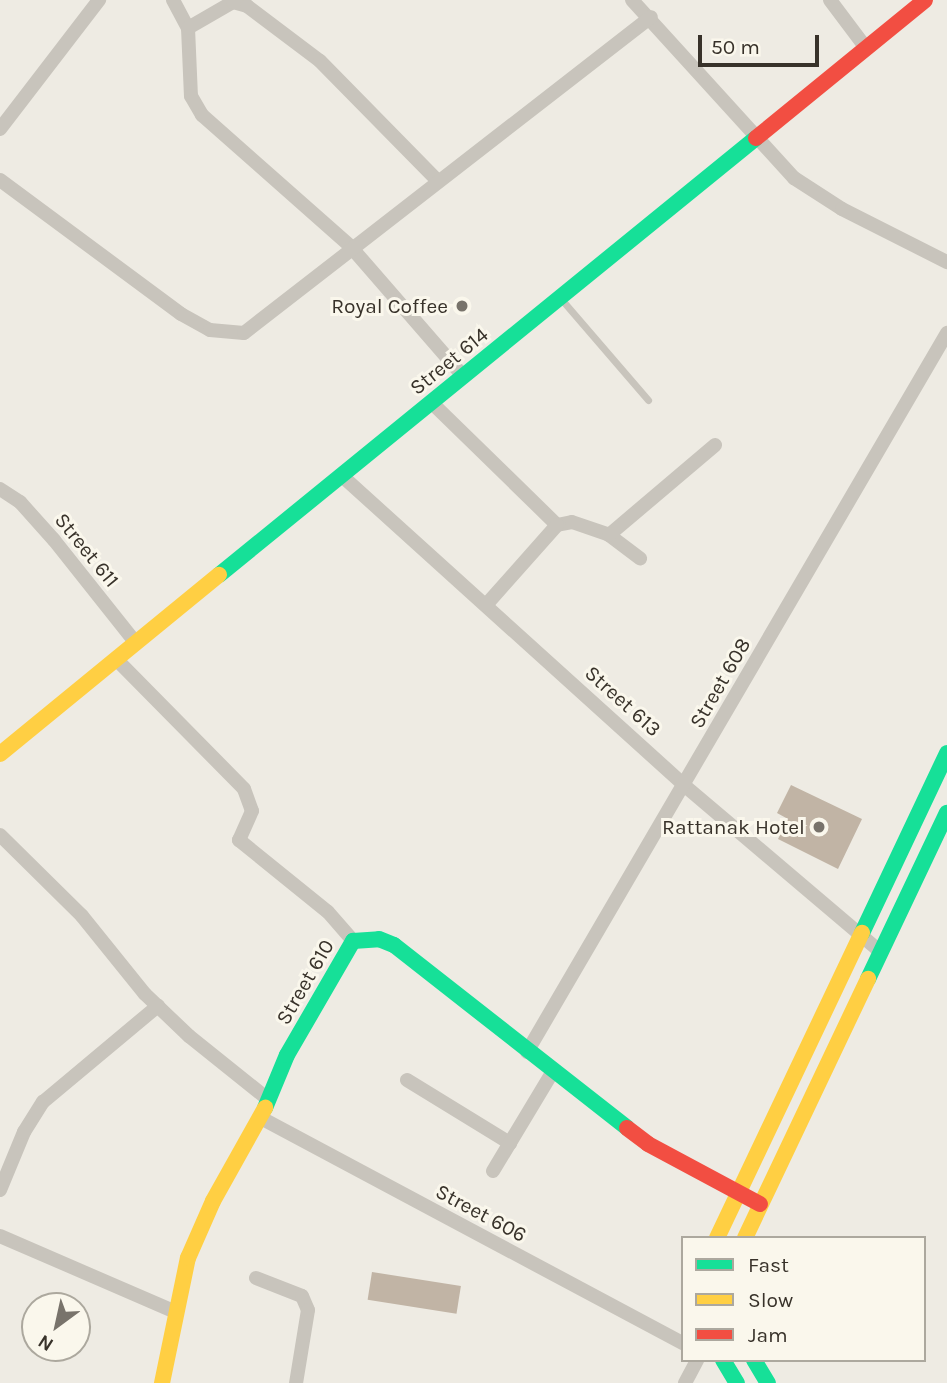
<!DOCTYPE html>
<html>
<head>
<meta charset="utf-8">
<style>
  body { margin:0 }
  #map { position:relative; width:947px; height:1383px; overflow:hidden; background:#eeebe3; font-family:Karla,sans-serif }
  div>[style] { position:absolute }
  .building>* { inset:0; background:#c1b4a5; transform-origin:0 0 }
  .lane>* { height:7px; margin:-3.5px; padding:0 3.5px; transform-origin:3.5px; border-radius:3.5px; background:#c8c4bc }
  .street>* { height:14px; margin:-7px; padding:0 7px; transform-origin:7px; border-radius:7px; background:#c8c4bc }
  .fast>* { height:16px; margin:-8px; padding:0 8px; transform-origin:8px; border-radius:8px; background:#16e098 }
  .slow>* { height:16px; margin:-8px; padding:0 8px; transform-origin:8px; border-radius:8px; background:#ffcf43 }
  .jam>* { height:16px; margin:-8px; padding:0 8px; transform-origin:8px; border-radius:8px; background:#f24e42 }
  .dots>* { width:19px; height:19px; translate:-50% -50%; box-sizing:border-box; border:4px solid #faf7ec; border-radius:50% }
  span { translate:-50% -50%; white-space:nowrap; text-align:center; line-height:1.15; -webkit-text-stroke:6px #faf7ec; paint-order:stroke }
  .poi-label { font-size:21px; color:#38322a }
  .right { translate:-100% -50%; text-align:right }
  .street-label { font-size:21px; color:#38322a }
  .legend { position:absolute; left:681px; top:1236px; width:245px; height:126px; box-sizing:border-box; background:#faf7ec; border:2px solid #aca89e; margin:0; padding:9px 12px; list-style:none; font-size:21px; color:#38322a }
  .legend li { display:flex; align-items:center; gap:14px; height:35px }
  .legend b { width:35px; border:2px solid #aca89e }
  .north { position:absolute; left:21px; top:1292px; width:70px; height:70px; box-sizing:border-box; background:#faf7ec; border:2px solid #aca89e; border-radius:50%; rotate:213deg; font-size:19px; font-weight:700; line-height:28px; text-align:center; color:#38322a }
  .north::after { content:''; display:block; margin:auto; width:24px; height:32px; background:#78736b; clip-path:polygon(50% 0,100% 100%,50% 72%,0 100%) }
  .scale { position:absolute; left:698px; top:35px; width:121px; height:32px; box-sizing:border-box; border:4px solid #38322a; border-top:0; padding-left:9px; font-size:21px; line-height:24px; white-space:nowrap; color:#38322a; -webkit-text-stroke:5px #faf7ec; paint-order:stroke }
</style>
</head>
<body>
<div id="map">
  <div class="building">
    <div style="clip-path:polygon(791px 785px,862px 819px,838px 869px,778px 839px,788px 819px,777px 813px)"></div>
    <div style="left:372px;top:1272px;width:90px;height:28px;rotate:9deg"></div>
  </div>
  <div class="lane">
    <div style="left:562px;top:300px;width:132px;rotate:49.3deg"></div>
  </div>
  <div class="street">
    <div style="left:173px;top:0;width:32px;rotate:62deg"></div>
    <div style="left:188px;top:28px;width:68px;rotate:87.5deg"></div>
    <div style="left:191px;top:96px;width:22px;rotate:60deg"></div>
    <div style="left:202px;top:115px;width:199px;rotate:41.5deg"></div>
    <div style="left:351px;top:247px;width:171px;rotate:49deg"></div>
    <div style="left:632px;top:0;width:241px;rotate:47.7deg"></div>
    <div style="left:794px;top:178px;width:57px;rotate:32.9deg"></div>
    <div style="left:842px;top:209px;width:118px;rotate:26.8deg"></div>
    <div style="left:830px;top:0;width:60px;rotate:53.1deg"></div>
    <div style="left:188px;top:28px;width:52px;rotate:-30deg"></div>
    <div style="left:233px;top:2px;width:15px;rotate:16deg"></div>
    <div style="left:247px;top:6px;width:91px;rotate:37deg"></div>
    <div style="left:320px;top:61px;width:168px;rotate:45.5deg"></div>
    <div style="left:0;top:129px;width:163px;rotate:-52.5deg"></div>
    <div style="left:0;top:180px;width:225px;rotate:36.5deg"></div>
    <div style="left:181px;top:314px;width:33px;rotate:29deg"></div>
    <div style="left:210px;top:330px;width:34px;rotate:5deg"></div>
    <div style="left:244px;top:333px;width:515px;rotate:-37.83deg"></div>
    <div style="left:431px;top:402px;width:176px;rotate:44.3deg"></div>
    <div style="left:557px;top:525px;width:15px;rotate:-11deg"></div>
    <div style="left:572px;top:522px;width:39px;rotate:19deg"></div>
    <div style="left:609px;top:535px;width:39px;rotate:37deg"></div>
    <div style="left:341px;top:475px;width:464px;rotate:42.1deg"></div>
    <div style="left:685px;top:786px;width:257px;rotate:40.3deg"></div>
    <div style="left:0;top:489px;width:24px;rotate:33deg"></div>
    <div style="left:20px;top:502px;width:51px;rotate:48.2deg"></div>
    <div style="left:54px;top:540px;width:132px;rotate:51.5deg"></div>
    <div style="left:609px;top:535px;width:139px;rotate:-40.3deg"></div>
    <div style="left:486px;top:605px;width:107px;rotate:-48.4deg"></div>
    <div style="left:116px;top:659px;width:182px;rotate:45.4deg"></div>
    <div style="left:244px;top:789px;width:23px;rotate:70deg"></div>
    <div style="left:252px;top:811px;width:32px;rotate:114deg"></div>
    <div style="left:239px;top:840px;width:114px;rotate:39deg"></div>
    <div style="left:328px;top:912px;width:38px;rotate:49deg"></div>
    <div style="left:0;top:835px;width:115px;rotate:44.6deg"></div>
    <div style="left:82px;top:916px;width:100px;rotate:51.1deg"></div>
    <div style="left:145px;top:994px;width:61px;rotate:43.7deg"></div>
    <div style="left:189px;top:1036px;width:102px;rotate:38.7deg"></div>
    <div style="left:527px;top:1052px;width:833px;rotate:-59.71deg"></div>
    <div style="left:407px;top:1080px;width:121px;rotate:31.5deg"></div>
    <div style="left:261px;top:1118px;width:478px;rotate:28.1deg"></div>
    <div style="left:493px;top:1171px;width:114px;rotate:-59deg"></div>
    <div style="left:0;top:1190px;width:63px;rotate:-67.5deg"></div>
    <div style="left:24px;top:1132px;width:36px;rotate:-58deg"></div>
    <div style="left:43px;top:1102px;width:150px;rotate:-39.9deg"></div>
    <div style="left:0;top:1236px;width:192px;rotate:23.4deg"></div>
    <div style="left:256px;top:1278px;width:49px;rotate:21.4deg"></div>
    <div style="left:302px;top:1296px;width:15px;rotate:67deg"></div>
    <div style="left:308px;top:1310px;width:74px;rotate:99.3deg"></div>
    <div style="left:685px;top:1383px;width:26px;rotate:-62deg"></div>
  </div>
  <div class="fast">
    <div style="left:219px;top:575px;width:692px;rotate:-39.14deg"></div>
    <div style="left:862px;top:933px;width:199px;rotate:-64.7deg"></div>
    <div style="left:868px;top:979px;width:184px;rotate:-64.6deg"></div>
    <div style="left:265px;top:1108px;width:57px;rotate:-67.5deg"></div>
    <div style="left:287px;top:1055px;width:132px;rotate:-59.9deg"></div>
    <div style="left:353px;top:941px;width:26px;rotate:-4deg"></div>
    <div style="left:379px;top:939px;width:16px;rotate:22deg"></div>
    <div style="left:394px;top:945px;width:296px;rotate:38.1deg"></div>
    <div style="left:723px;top:1360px;width:27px;rotate:59deg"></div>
    <div style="left:754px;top:1360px;width:27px;rotate:59deg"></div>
  </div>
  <div class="slow">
    <div style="left:0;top:754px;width:283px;rotate:-39.3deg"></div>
    <div style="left:717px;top:1238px;width:338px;rotate:-64.6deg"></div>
    <div style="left:745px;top:1238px;width:287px;rotate:-64.6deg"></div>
    <div style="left:162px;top:1383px;width:128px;rotate:-78.3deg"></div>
    <div style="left:188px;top:1258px;width:62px;rotate:-66.3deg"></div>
    <div style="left:213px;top:1201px;width:107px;rotate:-60.8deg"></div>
  </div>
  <div class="jam">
    <div style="left:756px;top:138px;width:218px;rotate:-39.2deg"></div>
    <div style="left:627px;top:1128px;width:26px;rotate:37deg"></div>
    <div style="left:648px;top:1144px;width:127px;rotate:28.2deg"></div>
  </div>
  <div class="dots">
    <div style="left:462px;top:306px;background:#78736b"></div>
    <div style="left:819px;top:827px;background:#78736b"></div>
  </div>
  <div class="poi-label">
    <span class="right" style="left:448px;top:306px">Royal Coffee</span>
    <span class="right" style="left:805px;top:827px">Rattanak Hotel</span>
  </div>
  <div class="street-label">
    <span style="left:449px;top:361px;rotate:-39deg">Street 614</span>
    <span style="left:87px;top:550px;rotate:51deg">Street 611</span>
    <span style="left:720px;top:683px;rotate:-60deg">Street 608</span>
    <span style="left:623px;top:701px;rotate:42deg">Street 613</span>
    <span style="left:305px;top:982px;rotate:-60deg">Street 610</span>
    <span style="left:481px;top:1213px;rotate:28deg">Street 606</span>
  </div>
  <ul class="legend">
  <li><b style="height:9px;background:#16e098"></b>Fast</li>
  <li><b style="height:9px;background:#ffcf43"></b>Slow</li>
  <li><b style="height:9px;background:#f24e42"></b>Jam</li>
  </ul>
  <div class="north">N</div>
  <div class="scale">50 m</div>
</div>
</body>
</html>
